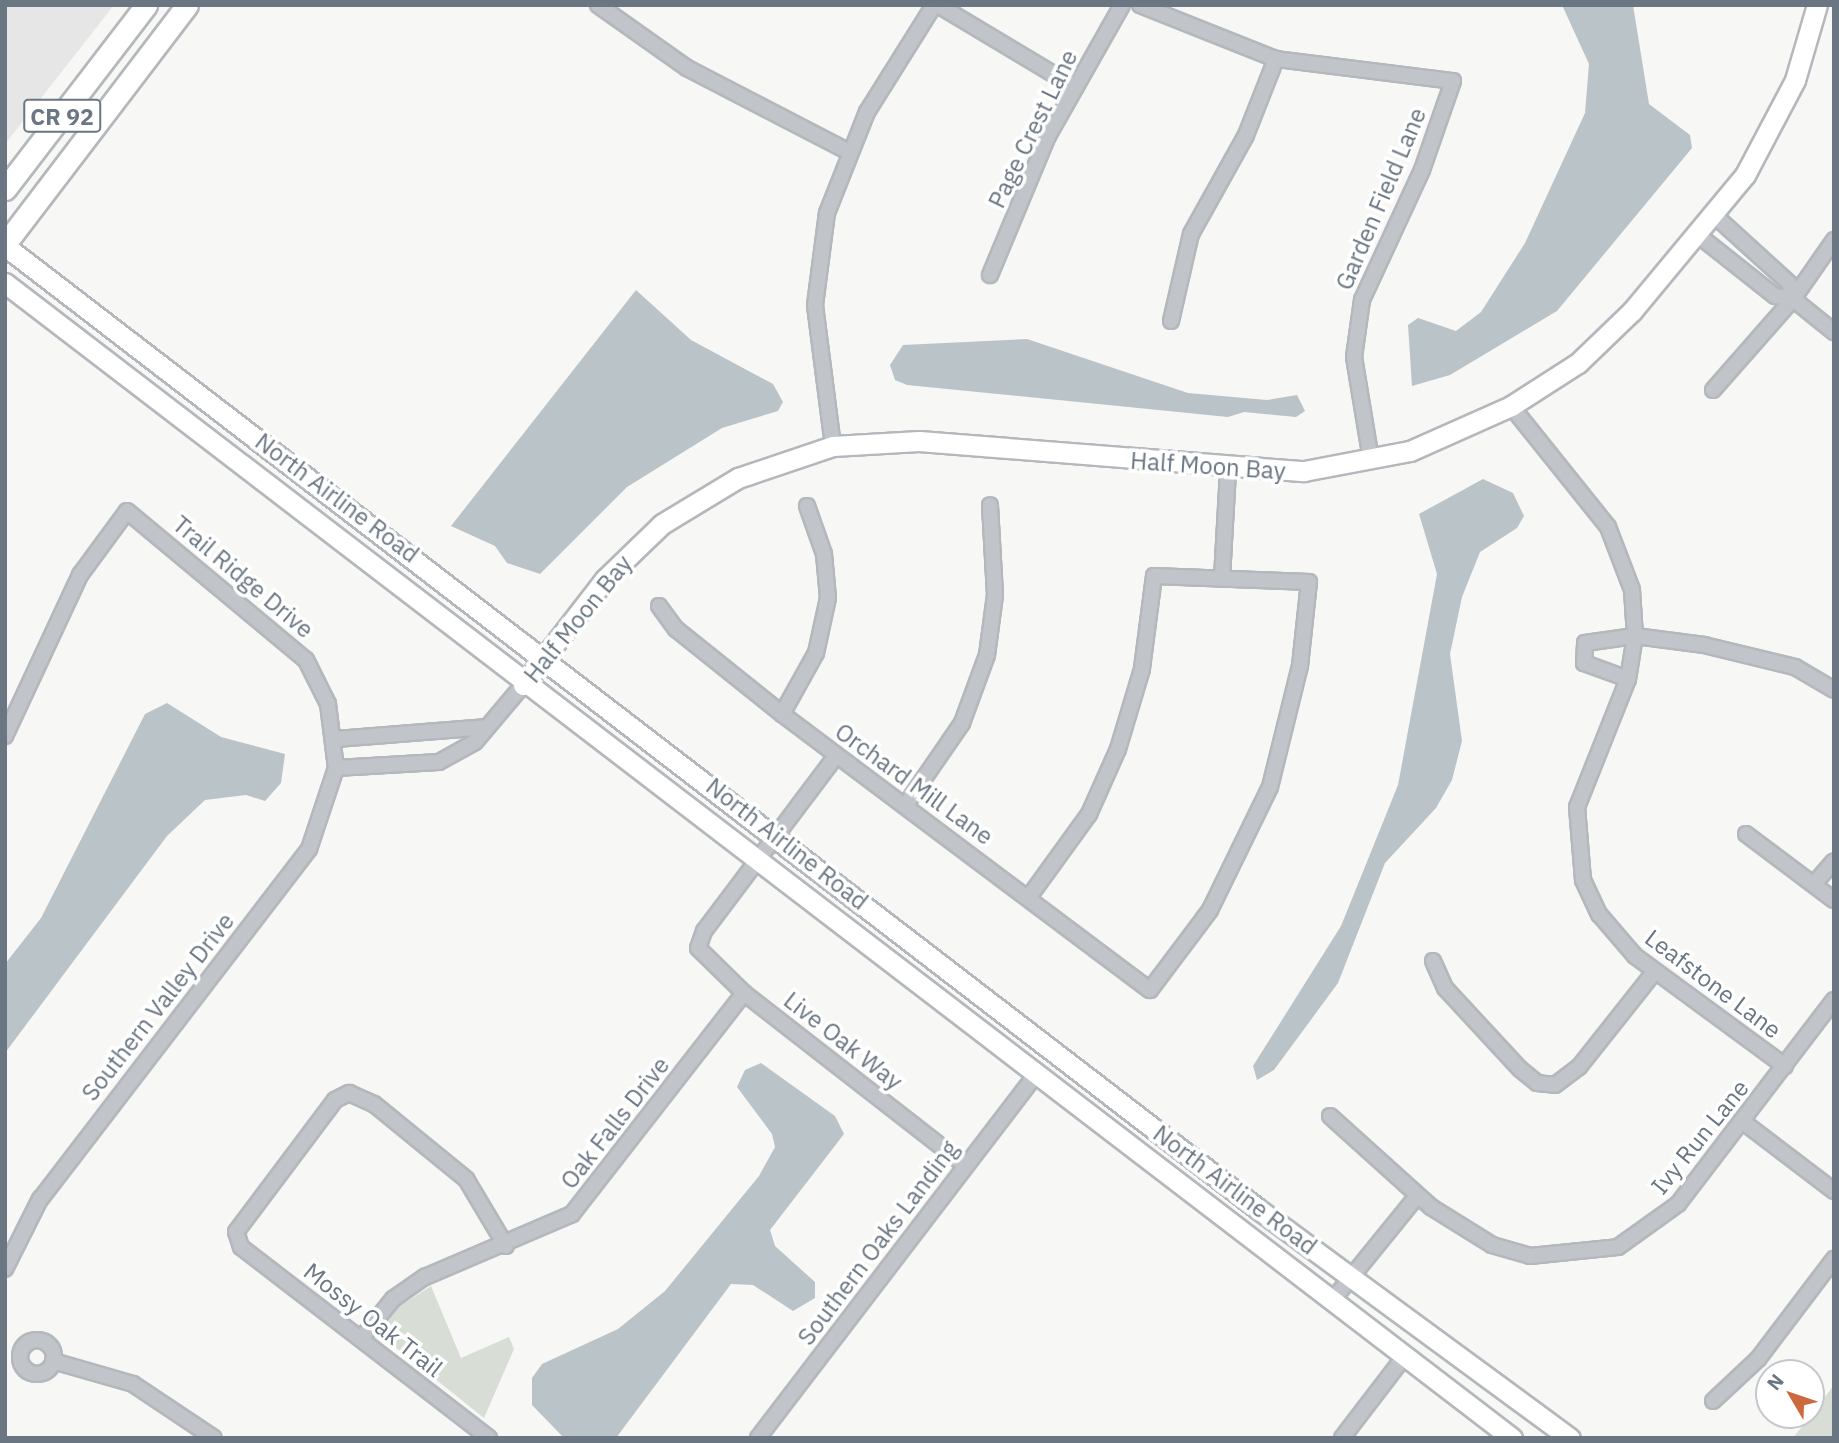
<!DOCTYPE html>
<html>
<head>
<meta charset="utf-8">
<style>
  body { margin:0 }
  #map { position:relative; width:1839px; height:1443px; overflow:hidden; background:#f7f7f5; font-family:"IBM Plex Sans",sans-serif }
  div>[style] { position:absolute }
  .built>* { inset:0; background:#e5e6e5 }
  .green>* { inset:0; background:#d8ddd6 }
  .water>* { inset:0; background:#bac3c7 }
  .roads { filter:drop-shadow(2px 0 #b4b8bc) drop-shadow(-2px 0 #b4b8bc) drop-shadow(0 2px #b4b8bc) drop-shadow(0 -2px #b4b8bc) }
  .street>* { height:14px; margin:-7px; padding:0 7px; transform-origin:7px; border-radius:7px; background:#c1c4c8 }
  .street>.ring { margin:-7px; padding:0; box-sizing:content-box; background:none; border:14px solid #c1c4c8; border-radius:50% }
  .secondary>* { height:19px; margin:-9.5px; padding:0 9.5px; transform-origin:9.5px; border-radius:9.5px; background:#fff }
  .primary>* { height:21px; margin:-10.5px; padding:0 10.5px; transform-origin:10.5px; border-radius:10.5px; background:#fff }
  span { translate:-50% -50%; white-space:nowrap; text-align:center; line-height:1.15; -webkit-text-stroke:7px #fff; paint-order:stroke }
  .shield-label span { padding:2px 5px; background:#fff; border:2px solid; border-radius:5px; -webkit-text-stroke-width:0 }
  .shield-label { font-size:23px; color:#6a7682; font-weight:700 }
  .street-label { font-size:24px; color:#6a7682 }
  .frame { position:absolute; inset:0; border:7px solid #6a7682; pointer-events:none }
  .north { position:absolute; left:1755px; top:1359px; width:70px; height:70px; box-sizing:border-box; background:#fff; border:2px solid #c3c8cd; border-radius:50%; rotate:309deg; font-size:19px; font-weight:700; line-height:28px; text-align:center; color:#6a7682 }
  .north::after { content:''; display:block; margin:auto; width:24px; height:32px; background:#cd693e; clip-path:polygon(50% 0,100% 100%,50% 72%,0 100%) }
</style>
</head>
<body>
<div id="map">
  <div class="built">
    <div style="clip-path:polygon(5px 5px,114px 5px,5px 144px)"></div>
  </div>
  <div class="green">
    <div style="clip-path:polygon(431px 1286px,461px 1358px,509px 1337px,514px 1349px,484px 1418px,379px 1334px,398px 1307px)"></div>
    <div style="clip-path:polygon(1834px 1385px,1834px 1438px,1793px 1438px,1811px 1415px)"></div>
  </div>
  <div class="water">
    <div style="clip-path:polygon(1562px 5px,1633px 5px,1649px 104px,1690px 135px,1692px 148px,1557px 311px,1450px 375px,1412px 386px,1408px 325px,1418px 318px,1456px 331px,1481px 312px,1525px 243px,1585px 113px,1589px 64px)"></div>
    <div style="clip-path:polygon(636px 290px,691px 340px,773px 384px,783px 402px,778px 411px,722px 428px,627px 487px,540px 574px,507px 563px,495px 546px,451px 526px)"></div>
    <div style="clip-path:polygon(1027px 339px,1188px 393px,1267px 400px,1297px 395px,1305px 411px,1296px 417px,1244px 412px,1228px 417px,907px 385px,895px 380px,890px 365px,903px 345px)"></div>
    <div style="clip-path:polygon(1483px 479px,1513px 493px,1524px 516px,1517px 528px,1480px 552px,1462px 597px,1450px 654px,1462px 741px,1452px 780px,1436px 808px,1385px 863px,1338px 983px,1274px 1070px,1257px 1080px,1253px 1066px,1341px 926px,1398px 785px,1437px 574px,1419px 514px)"></div>
    <div style="clip-path:polygon(167px 703px,221px 737px,285px 754px,281px 783px,265px 801px,246px 795px,205px 800px,167px 836px,5px 1053px,5px 964px,41px 918px,145px 714px)"></div>
    <div style="clip-path:polygon(761px 1063px,835px 1116px,844px 1134px,770px 1230px,775px 1246px,815px 1282px,815px 1298px,793px 1311px,753px 1285px,731px 1284px,616px 1438px,564px 1438px,532px 1405px,532px 1378px,542px 1364px,618px 1329px,665px 1291px,759px 1176px,775px 1147px,772px 1134px,737px 1087px,745px 1070px)"></div>
  </div>
  <div class="roads">
    <div class="street">
      <div style="left:598px;top:5px;width:109px;rotate:35.3deg"></div>
      <div style="left:687px;top:68px;width:180px;rotate:27.4deg"></div>
      <div style="left:938px;top:5px;width:160px;rotate:30.9deg"></div>
      <div style="left:1140px;top:5px;width:146px;rotate:21.7deg"></div>
      <div style="left:1276px;top:59px;width:178px;rotate:7.1deg"></div>
      <div style="left:1453px;top:81px;width:94px;rotate:109.2deg"></div>
      <div style="left:1422px;top:170px;width:143px;rotate:114.8deg"></div>
      <div style="left:1362px;top:300px;width:58px;rotate:98deg"></div>
      <div style="left:1354px;top:357px;width:104px;rotate:80.6deg"></div>
      <div style="left:1714px;top:215px;width:101px;rotate:42.2deg"></div>
      <div style="left:1789px;top:283px;width:16px;rotate:76deg"></div>
      <div style="left:1698px;top:235px;width:98px;rotate:38.4deg"></div>
      <div style="left:1775px;top:296px;width:18px;rotate:9deg"></div>
      <div style="left:1793px;top:299px;width:53px;rotate:38.8deg"></div>
      <div style="left:990px;top:275px;width:151px;rotate:-67.4deg"></div>
      <div style="left:1048px;top:136px;width:150px;rotate:-60.5deg"></div>
      <div style="left:1171px;top:321px;width:89px;rotate:-77.1deg"></div>
      <div style="left:1191px;top:234px;width:113px;rotate:-60.9deg"></div>
      <div style="left:1246px;top:135px;width:82px;rotate:-68.5deg"></div>
      <div style="left:1713px;top:390px;width:121px;rotate:-48.7deg"></div>
      <div style="left:1793px;top:299px;width:72px;rotate:-55.2deg"></div>
      <div style="left:1511px;top:406px;width:155px;rotate:51.3deg"></div>
      <div style="left:1608px;top:527px;width:67px;rotate:69.1deg"></div>
      <div style="left:1632px;top:590px;width:46px;rotate:86.3deg"></div>
      <div style="left:1635px;top:636px;width:44px;rotate:99.2deg"></div>
      <div style="left:1628px;top:679px;width:138px;rotate:111.7deg"></div>
      <div style="left:1577px;top:807px;width:73px;rotate:85.3deg"></div>
      <div style="left:1583px;top:880px;width:38px;rotate:65deg"></div>
      <div style="left:1599px;top:914px;width:55px;rotate:49.4deg"></div>
      <div style="left:1635px;top:956px;width:186px;rotate:36.3deg"></div>
      <div style="left:833px;top:446px;width:142px;rotate:-97.3deg"></div>
      <div style="left:815px;top:305px;width:93px;rotate:-82.6deg"></div>
      <div style="left:827px;top:213px;width:109px;rotate:-68.4deg"></div>
      <div style="left:867px;top:112px;width:126px;rotate:-57.9deg"></div>
      <div style="left:1222px;top:578px;width:108px;rotate:-86.8deg"></div>
      <div style="left:659px;top:606px;width:29px;rotate:54deg"></div>
      <div style="left:676px;top:629px;width:136px;rotate:38.7deg"></div>
      <div style="left:782px;top:714px;width:460px;rotate:36.9deg"></div>
      <div style="left:1150px;top:990px;width:100px;rotate:-53.1deg"></div>
      <div style="left:1210px;top:910px;width:137px;rotate:-64deg"></div>
      <div style="left:1270px;top:787px;width:125px;rotate:-76.1deg"></div>
      <div style="left:1300px;top:666px;width:84px;rotate:-83.9deg"></div>
      <div style="left:1309px;top:582px;width:155px;rotate:-177.8deg"></div>
      <div style="left:1154px;top:576px;width:94px;rotate:97.4deg"></div>
      <div style="left:1142px;top:669px;width:84px;rotate:106.7deg"></div>
      <div style="left:1118px;top:749px;width:71px;rotate:114deg"></div>
      <div style="left:1089px;top:814px;width:102px;rotate:125.9deg"></div>
      <div style="left:1628px;top:679px;width:47px;rotate:-160deg"></div>
      <div style="left:1584px;top:663px;width:20px;rotate:-87deg"></div>
      <div style="left:1585px;top:643px;width:50px;rotate:-8deg"></div>
      <div style="left:1635px;top:636px;width:70px;rotate:7.4deg"></div>
      <div style="left:1704px;top:645px;width:94px;rotate:13.6deg"></div>
      <div style="left:1795px;top:667px;width:45px;rotate:30.5deg"></div>
      <div style="left:782px;top:714px;width:70px;rotate:-60.9deg"></div>
      <div style="left:816px;top:653px;width:56px;rotate:-77.7deg"></div>
      <div style="left:828px;top:598px;width:44px;rotate:-95.2deg"></div>
      <div style="left:824px;top:554px;width:51px;rotate:-109.5deg"></div>
      <div style="left:5px;top:736px;width:178px;rotate:-65deg"></div>
      <div style="left:80px;top:575px;width:79px;rotate:-53.7deg"></div>
      <div style="left:127px;top:511px;width:233px;rotate:39.8deg"></div>
      <div style="left:306px;top:660px;width:49px;rotate:63.4deg"></div>
      <div style="left:328px;top:704px;width:64px;rotate:82.9deg"></div>
      <div style="left:336px;top:768px;width:85px;rotate:108.4deg"></div>
      <div style="left:309px;top:849px;width:441px;rotate:127.5deg"></div>
      <div style="left:40px;top:1199px;width:78px;rotate:116.6deg"></div>
      <div style="left:336px;top:739px;width:152px;rotate:-4.5deg"></div>
      <div style="left:836px;top:756px;width:219px;rotate:127deg"></div>
      <div style="left:704px;top:931px;width:18px;rotate:109deg"></div>
      <div style="left:698px;top:948px;width:64px;rotate:44.4deg"></div>
      <div style="left:744px;top:993px;width:281px;rotate:37.9deg"></div>
      <div style="left:336px;top:768px;width:103px;rotate:-3.3deg"></div>
      <div style="left:439px;top:762px;width:41px;rotate:-29.1deg"></div>
      <div style="left:475px;top:742px;width:75px;rotate:-49.9deg"></div>
      <div style="left:905px;top:806px;width:101px;rotate:-55.5deg"></div>
      <div style="left:962px;top:723px;width:72px;rotate:-69.8deg"></div>
      <div style="left:987px;top:655px;width:61px;rotate:-82.4deg"></div>
      <div style="left:995px;top:595px;width:90px;rotate:-93.2deg"></div>
      <div style="left:1746px;top:834px;width:110px;rotate:36.9deg"></div>
      <div style="left:1814px;top:884px;width:30px;rotate:-49deg"></div>
      <div style="left:1433px;top:961px;width:30px;rotate:66deg"></div>
      <div style="left:1445px;top:988px;width:110px;rotate:47.2deg"></div>
      <div style="left:1520px;top:1069px;width:22px;rotate:39deg"></div>
      <div style="left:1537px;top:1083px;width:18px;rotate:6deg"></div>
      <div style="left:1555px;top:1085px;width:30px;rotate:-37deg"></div>
      <div style="left:1579px;top:1067px;width:122px;rotate:-51.6deg"></div>
      <div style="left:1330px;top:1116px;width:136px;rotate:42deg"></div>
      <div style="left:1431px;top:1207px;width:72px;rotate:31.9deg"></div>
      <div style="left:1492px;top:1245px;width:40px;rotate:16deg"></div>
      <div style="left:1530px;top:1256px;width:88px;rotate:-5.8deg"></div>
      <div style="left:1618px;top:1247px;width:74px;rotate:-35.6deg"></div>
      <div style="left:1678px;top:1204px;width:257px;rotate:-52.6deg"></div>
      <div style="left:1742px;top:1121px;width:116px;rotate:37.3deg"></div>
      <div style="left:1331px;top:1302px;width:136px;rotate:-50.9deg"></div>
      <div style="left:361px;top:1339px;width:51px;rotate:-51.3deg"></div>
      <div style="left:393px;top:1299px;width:39px;rotate:-35deg"></div>
      <div style="left:425px;top:1277px;width:160px;rotate:-23.2deg"></div>
      <div style="left:572px;top:1214px;width:280px;rotate:-52.1deg"></div>
      <div class="ring" style="left:20px;top:1340px;width:20px;height:20px"></div>
      <div style="left:53px;top:1361px;width:83px;rotate:16deg"></div>
      <div style="left:133px;top:1384px;width:97px;rotate:33.7deg"></div>
      <div style="left:1713px;top:1401px;width:62px;rotate:-43deg"></div>
      <div style="left:1758px;top:1359px;width:126px;rotate:-52.8deg"></div>
      <div style="left:489px;top:1438px;width:313px;rotate:-142.4deg"></div>
      <div style="left:241px;top:1247px;width:16px;rotate:-108deg"></div>
      <div style="left:236px;top:1232px;width:165px;rotate:-53.1deg"></div>
      <div style="left:335px;top:1100px;width:16px;rotate:-27deg"></div>
      <div style="left:349px;top:1093px;width:27px;rotate:24deg"></div>
      <div style="left:374px;top:1104px;width:119px;rotate:39.2deg"></div>
      <div style="left:466px;top:1179px;width:78px;rotate:59.2deg"></div>
      <div style="left:758px;top:1438px;width:456px;rotate:-52.6deg"></div>
      <div style="left:1342px;top:1438px;width:102px;rotate:-52.6deg"></div>
    </div>
    <div class="secondary">
      <div style="left:5px;top:246px;width:1580px;rotate:37.54deg"></div>
      <div style="left:1258px;top:1209px;width:387px;rotate:36.3deg"></div>
      <div style="left:5px;top:283px;width:1899px;rotate:37.47deg"></div>
      <div style="left:523px;top:685px;width:134px;rotate:-52.3deg"></div>
      <div style="left:605px;top:579px;width:79px;rotate:-44deg"></div>
      <div style="left:662px;top:524px;width:89px;rotate:-31.2deg"></div>
      <div style="left:738px;top:478px;width:100px;rotate:-18.6deg"></div>
      <div style="left:833px;top:446px;width:86px;rotate:-3.3deg"></div>
      <div style="left:919px;top:441px;width:386px;rotate:4.5deg"></div>
      <div style="left:1304px;top:471px;width:108px;rotate:-10.7deg"></div>
      <div style="left:1410px;top:451px;width:111px;rotate:-24deg"></div>
      <div style="left:1511px;top:406px;width:80px;rotate:-32.7deg"></div>
      <div style="left:1578px;top:363px;width:75px;rotate:-43.9deg"></div>
      <div style="left:1632px;top:311px;width:177px;rotate:-50.3deg"></div>
      <div style="left:1745px;top:175px;width:107px;rotate:-62.2deg"></div>
      <div style="left:1795px;top:80px;width:78px;rotate:-73.7deg"></div>
    </div>
    <div class="primary">
      <div style="left:5px;top:189px;width:232px;rotate:-52.5deg"></div>
      <div style="left:5px;top:244px;width:300px;rotate:-52.7deg"></div>
    </div>
  </div>
  <div class="shield-label">
    <span style="left:62px;top:116px">CR 92</span>
  </div>
  <div class="street-label">
    <span style="left:1033px;top:129px;rotate:-64deg">Page Crest Lane</span>
    <span style="left:1381px;top:199px;rotate:-67deg">Garden Field Lane</span>
    <span style="left:1208px;top:466px;rotate:4deg">Half Moon Bay</span>
    <span style="left:337px;top:498px;rotate:37deg">North Airline Road</span>
    <span style="left:243px;top:577px;rotate:40deg">Trail Ridge Drive</span>
    <span style="left:578px;top:619px;rotate:-51deg">Half Moon Bay</span>
    <span style="left:914px;top:784px;rotate:36deg">Orchard Mill Lane</span>
    <span style="left:787px;top:844px;rotate:38deg">North Airline Road</span>
    <span style="left:1713px;top:984px;rotate:37deg">Leafstone Lane</span>
    <span style="left:158px;top:1007px;rotate:-52deg">Southern Valley Drive</span>
    <span style="left:843px;top:1041px;rotate:38deg">Live Oak Way</span>
    <span style="left:615px;top:1123px;rotate:-52deg">Oak Falls Drive</span>
    <span style="left:1700px;top:1137px;rotate:-51deg">Ivy Run Lane</span>
    <span style="left:1235px;top:1190px;rotate:37deg">North Airline Road</span>
    <span style="left:878px;top:1243px;rotate:-53deg">Southern Oaks Landing</span>
    <span style="left:373px;top:1320px;rotate:38deg">Mossy Oak Trail</span>
  </div>
  <div class="frame"></div>
  <div class="north">N</div>
</div>
</body>
</html>
